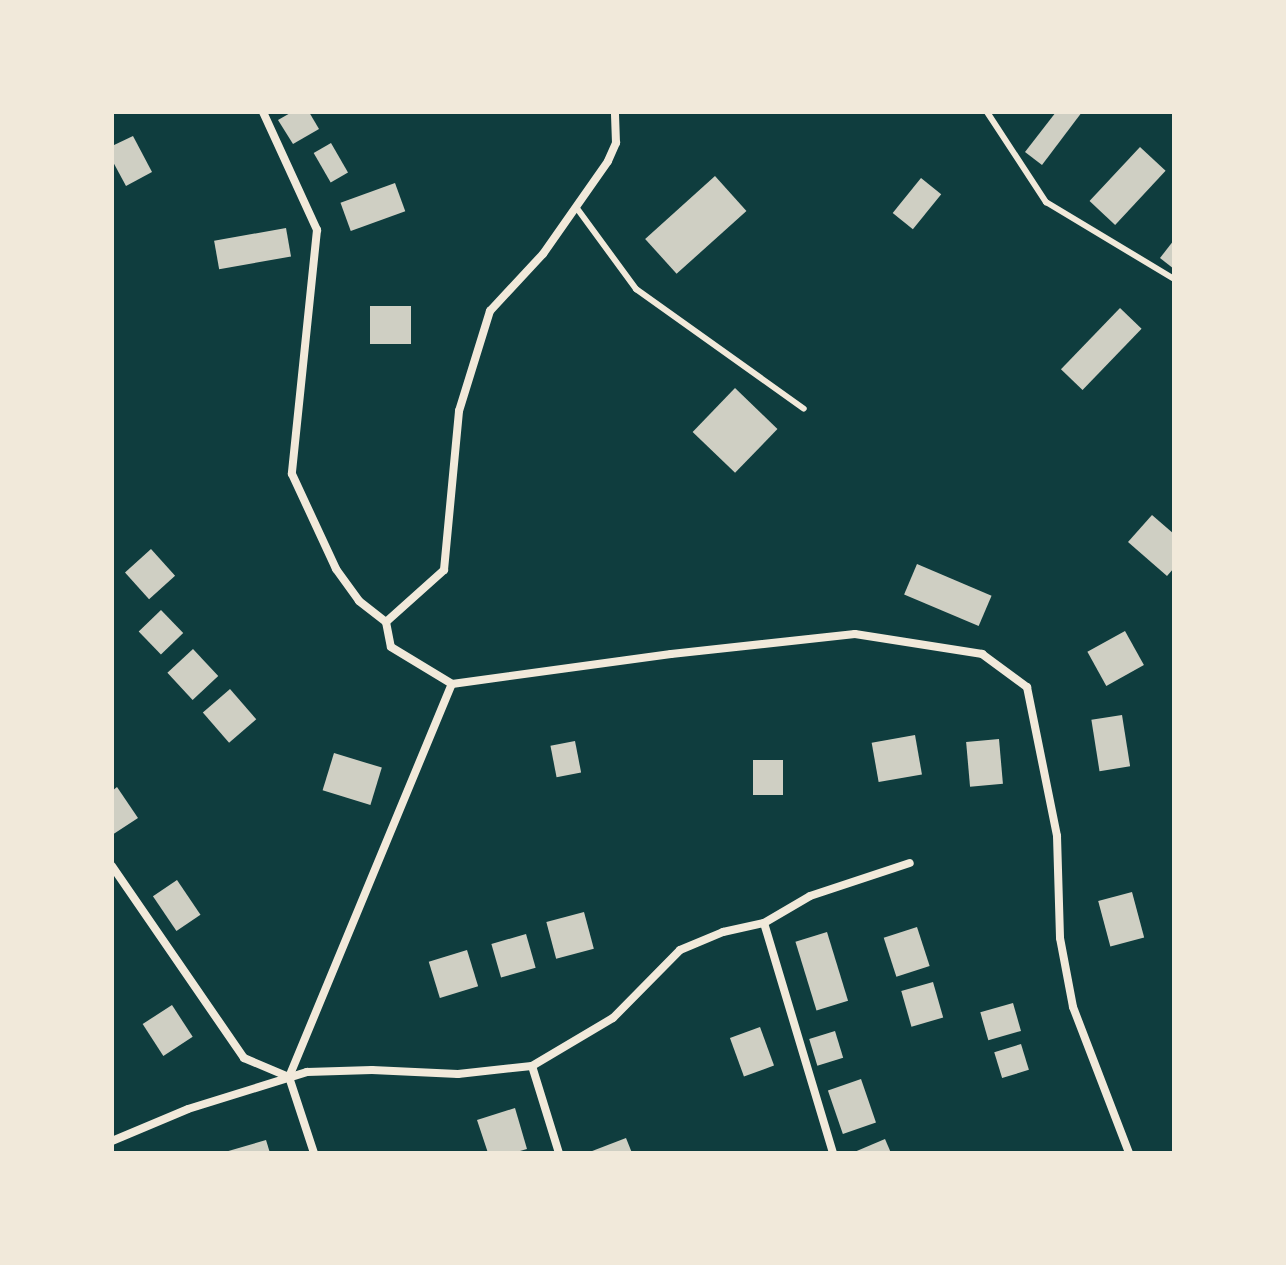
<!DOCTYPE html>
<html>
<head>
<meta charset="utf-8">
<style>
  body { margin:0 }
  #map { position:relative; width:1286px; height:1265px; overflow:hidden; background:#0f3d3e; font-family:Literata,serif }
  div>[style] { position:absolute }
  .building>* { inset:0; background:#cfcfc3; transform-origin:0 0 }
  .service>* { height:6px; margin:-3px; padding:0 3px; transform-origin:3px; border-radius:3px; background:#f1e9da }
  .minor>* { height:8px; margin:-4px; padding:0 4px; transform-origin:4px; border-radius:4px; background:#f1e9da }
  span { translate:-50% -50%; white-space:nowrap; text-align:center; line-height:1.15; -webkit-text-stroke:8px #f1e9da; paint-order:stroke }
  .frame { position:absolute; inset:0; border:114px solid #f1e9da; pointer-events:none }
</style>
</head>
<body>
<div id="map">
  <div class="building">
    <div style="clip-path:polygon(292px 112px,309px 112px,319px 129px,293px 144px,278px 120px)"></div>
    <div style="clip-path:polygon(1056px 112px,1082px 112px,1042px 165px,1025px 152px)"></div>
    <div style="clip-path:polygon(133px 136px,152px 172px,126px 186px,112px 160px,112px 146px)"></div>
    <div style="left:331px;top:143px;width:34px;height:20px;rotate:60deg"></div>
    <div style="left:1140px;top:147px;width:35px;height:74px;rotate:43deg"></div>
    <div style="left:715px;top:176px;width:47px;height:94px;rotate:48deg"></div>
    <div style="left:921px;top:178px;width:26px;height:45px;rotate:39deg"></div>
    <div style="left:395px;top:183px;width:30px;height:58px;rotate:70deg"></div>
    <div style="left:286px;top:228px;width:29px;height:73px;rotate:80deg"></div>
    <div style="clip-path:polygon(1174px 240px,1174px 269px,1160px 258px)"></div>
    <div style="left:370px;top:306px;width:41px;height:38px"></div>
    <div style="left:1120px;top:308px;width:30px;height:85px;rotate:44deg"></div>
    <div style="left:735px;top:388px;width:59px;height:61px;rotate:44deg"></div>
    <div style="clip-path:polygon(1152px 515px,1174px 534px,1174px 568px,1167px 576px,1128px 542px)"></div>
    <div style="left:151px;top:549px;width:36px;height:35px;rotate:48deg"></div>
    <div style="left:917px;top:564px;width:81px;height:33px;rotate:23deg"></div>
    <div style="left:161px;top:610px;width:32px;height:31px;rotate:46deg"></div>
    <div style="left:1125px;top:631px;width:39px;height:43px;rotate:61deg"></div>
    <div style="left:193px;top:649px;width:37px;height:35px;rotate:47deg"></div>
    <div style="left:230px;top:689px;width:40px;height:36px;rotate:49deg"></div>
    <div style="left:1122px;top:715px;width:52px;height:31px;rotate:81deg"></div>
    <div style="left:915px;top:735px;width:40px;height:44px;rotate:80deg"></div>
    <div style="left:999px;top:739px;width:45px;height:33px;rotate:85deg"></div>
    <div style="left:575px;top:741px;width:32px;height:25px;rotate:79deg"></div>
    <div style="left:334px;top:753px;width:50px;height:39px;rotate:17deg"></div>
    <div style="left:753px;top:760px;width:30px;height:35px"></div>
    <div style="clip-path:polygon(117px 787px,138px 818px,112px 835px,112px 791px)"></div>
    <div style="left:177px;top:880px;width:42px;height:29px;rotate:56deg"></div>
    <div style="left:1132px;top:892px;width:47px;height:35px;rotate:75deg"></div>
    <div style="left:584px;top:912px;width:38px;height:39px;rotate:75deg"></div>
    <div style="left:917px;top:927px;width:41px;height:35px;rotate:72deg"></div>
    <div style="left:827px;top:932px;width:72px;height:33px;rotate:73deg"></div>
    <div style="left:526px;top:934px;width:35px;height:36px;rotate:74deg"></div>
    <div style="left:467px;top:950px;width:38px;height:40px;rotate:73deg"></div>
    <div style="left:933px;top:982px;width:37px;height:33px;rotate:74deg"></div>
    <div style="left:1013px;top:1003px;width:29px;height:34px;rotate:74deg"></div>
    <div style="left:172px;top:1005px;width:38px;height:35px;rotate:57deg"></div>
    <div style="left:760px;top:1027px;width:41px;height:32px;rotate:70deg"></div>
    <div style="left:835px;top:1031px;width:28px;height:27px;rotate:73deg"></div>
    <div style="left:1021px;top:1044px;width:27px;height:28px;rotate:73deg"></div>
    <div style="left:861px;top:1079px;width:46px;height:35px;rotate:71deg"></div>
    <div style="clip-path:polygon(515px 1108px,527px 1149px,513px 1153px,488px 1153px,477px 1120px)"></div>
    <div style="clip-path:polygon(626px 1138px,632px 1153px,587px 1153px)"></div>
    <div style="clip-path:polygon(885px 1139px,891px 1153px,852px 1153px)"></div>
    <div style="clip-path:polygon(266px 1140px,270px 1153px,225px 1153px,225px 1152px)"></div>
  </div>
  <div class="service">
    <div style="left:987px;top:112px;width:108px;rotate:56.8deg"></div>
    <div style="left:1046px;top:202px;width:149px;rotate:31deg"></div>
    <div style="left:576px;top:207px;width:102px;rotate:53.8deg"></div>
    <div style="left:636px;top:289px;width:206px;rotate:35.5deg"></div>
  </div>
  <div class="minor">
    <div style="left:263px;top:112px;width:130px;rotate:65.4deg"></div>
    <div style="left:317px;top:230px;width:245px;rotate:95.9deg"></div>
    <div style="left:292px;top:474px;width:105px;rotate:65.1deg"></div>
    <div style="left:336px;top:569px;width:39px;rotate:54deg"></div>
    <div style="left:359px;top:601px;width:34px;rotate:38deg"></div>
    <div style="left:386px;top:622px;width:25px;rotate:79deg"></div>
    <div style="left:391px;top:647px;width:71px;rotate:31.2deg"></div>
    <div style="left:452px;top:684px;width:221px;rotate:-7.8deg"></div>
    <div style="left:671px;top:654px;width:185px;rotate:-6.2deg"></div>
    <div style="left:855px;top:634px;width:129px;rotate:8.9deg"></div>
    <div style="left:982px;top:654px;width:56px;rotate:36.3deg"></div>
    <div style="left:1027px;top:687px;width:152px;rotate:78.6deg"></div>
    <div style="left:1057px;top:836px;width:102px;rotate:88.3deg"></div>
    <div style="left:1060px;top:938px;width:70px;rotate:79.3deg"></div>
    <div style="left:1073px;top:1007px;width:156px;rotate:69deg"></div>
    <div style="left:386px;top:622px;width:78px;rotate:-41.9deg"></div>
    <div style="left:444px;top:570px;width:160px;rotate:-84.6deg"></div>
    <div style="left:459px;top:411px;width:105px;rotate:-72.8deg"></div>
    <div style="left:490px;top:311px;width:78px;rotate:-47.1deg"></div>
    <div style="left:543px;top:254px;width:113px;rotate:-55deg"></div>
    <div style="left:608px;top:161px;width:20px;rotate:-66deg"></div>
    <div style="left:616px;top:143px;width:31px;rotate:-92deg"></div>
    <div style="left:112px;top:866px;width:233px;rotate:55.5deg"></div>
    <div style="left:244px;top:1058px;width:49px;rotate:22.9deg"></div>
    <div style="left:289px;top:1077px;width:80px;rotate:71.8deg"></div>
    <div style="left:764px;top:923px;width:240px;rotate:73.3deg"></div>
    <div style="left:532px;top:1066px;width:91px;rotate:72.8deg"></div>
    <div style="left:289px;top:1077px;width:425px;rotate:-67.5deg"></div>
    <div style="left:112px;top:1141px;width:82px;rotate:-22.8deg"></div>
    <div style="left:188px;top:1109px;width:125px;rotate:-17.3deg"></div>
    <div style="left:307px;top:1072px;width:65px;rotate:-1.8deg"></div>
    <div style="left:372px;top:1070px;width:86px;rotate:2.7deg"></div>
    <div style="left:458px;top:1074px;width:74px;rotate:-6.2deg"></div>
    <div style="left:532px;top:1066px;width:94px;rotate:-30.7deg"></div>
    <div style="left:613px;top:1018px;width:95px;rotate:-45.4deg"></div>
    <div style="left:680px;top:950px;width:47px;rotate:-22.7deg"></div>
    <div style="left:723px;top:932px;width:42px;rotate:-12.4deg"></div>
    <div style="left:764px;top:923px;width:53px;rotate:-30.4deg"></div>
    <div style="left:810px;top:896px;width:105px;rotate:-18.3deg"></div>
  </div>
  <div class="frame"></div>
</div>
</body>
</html>
